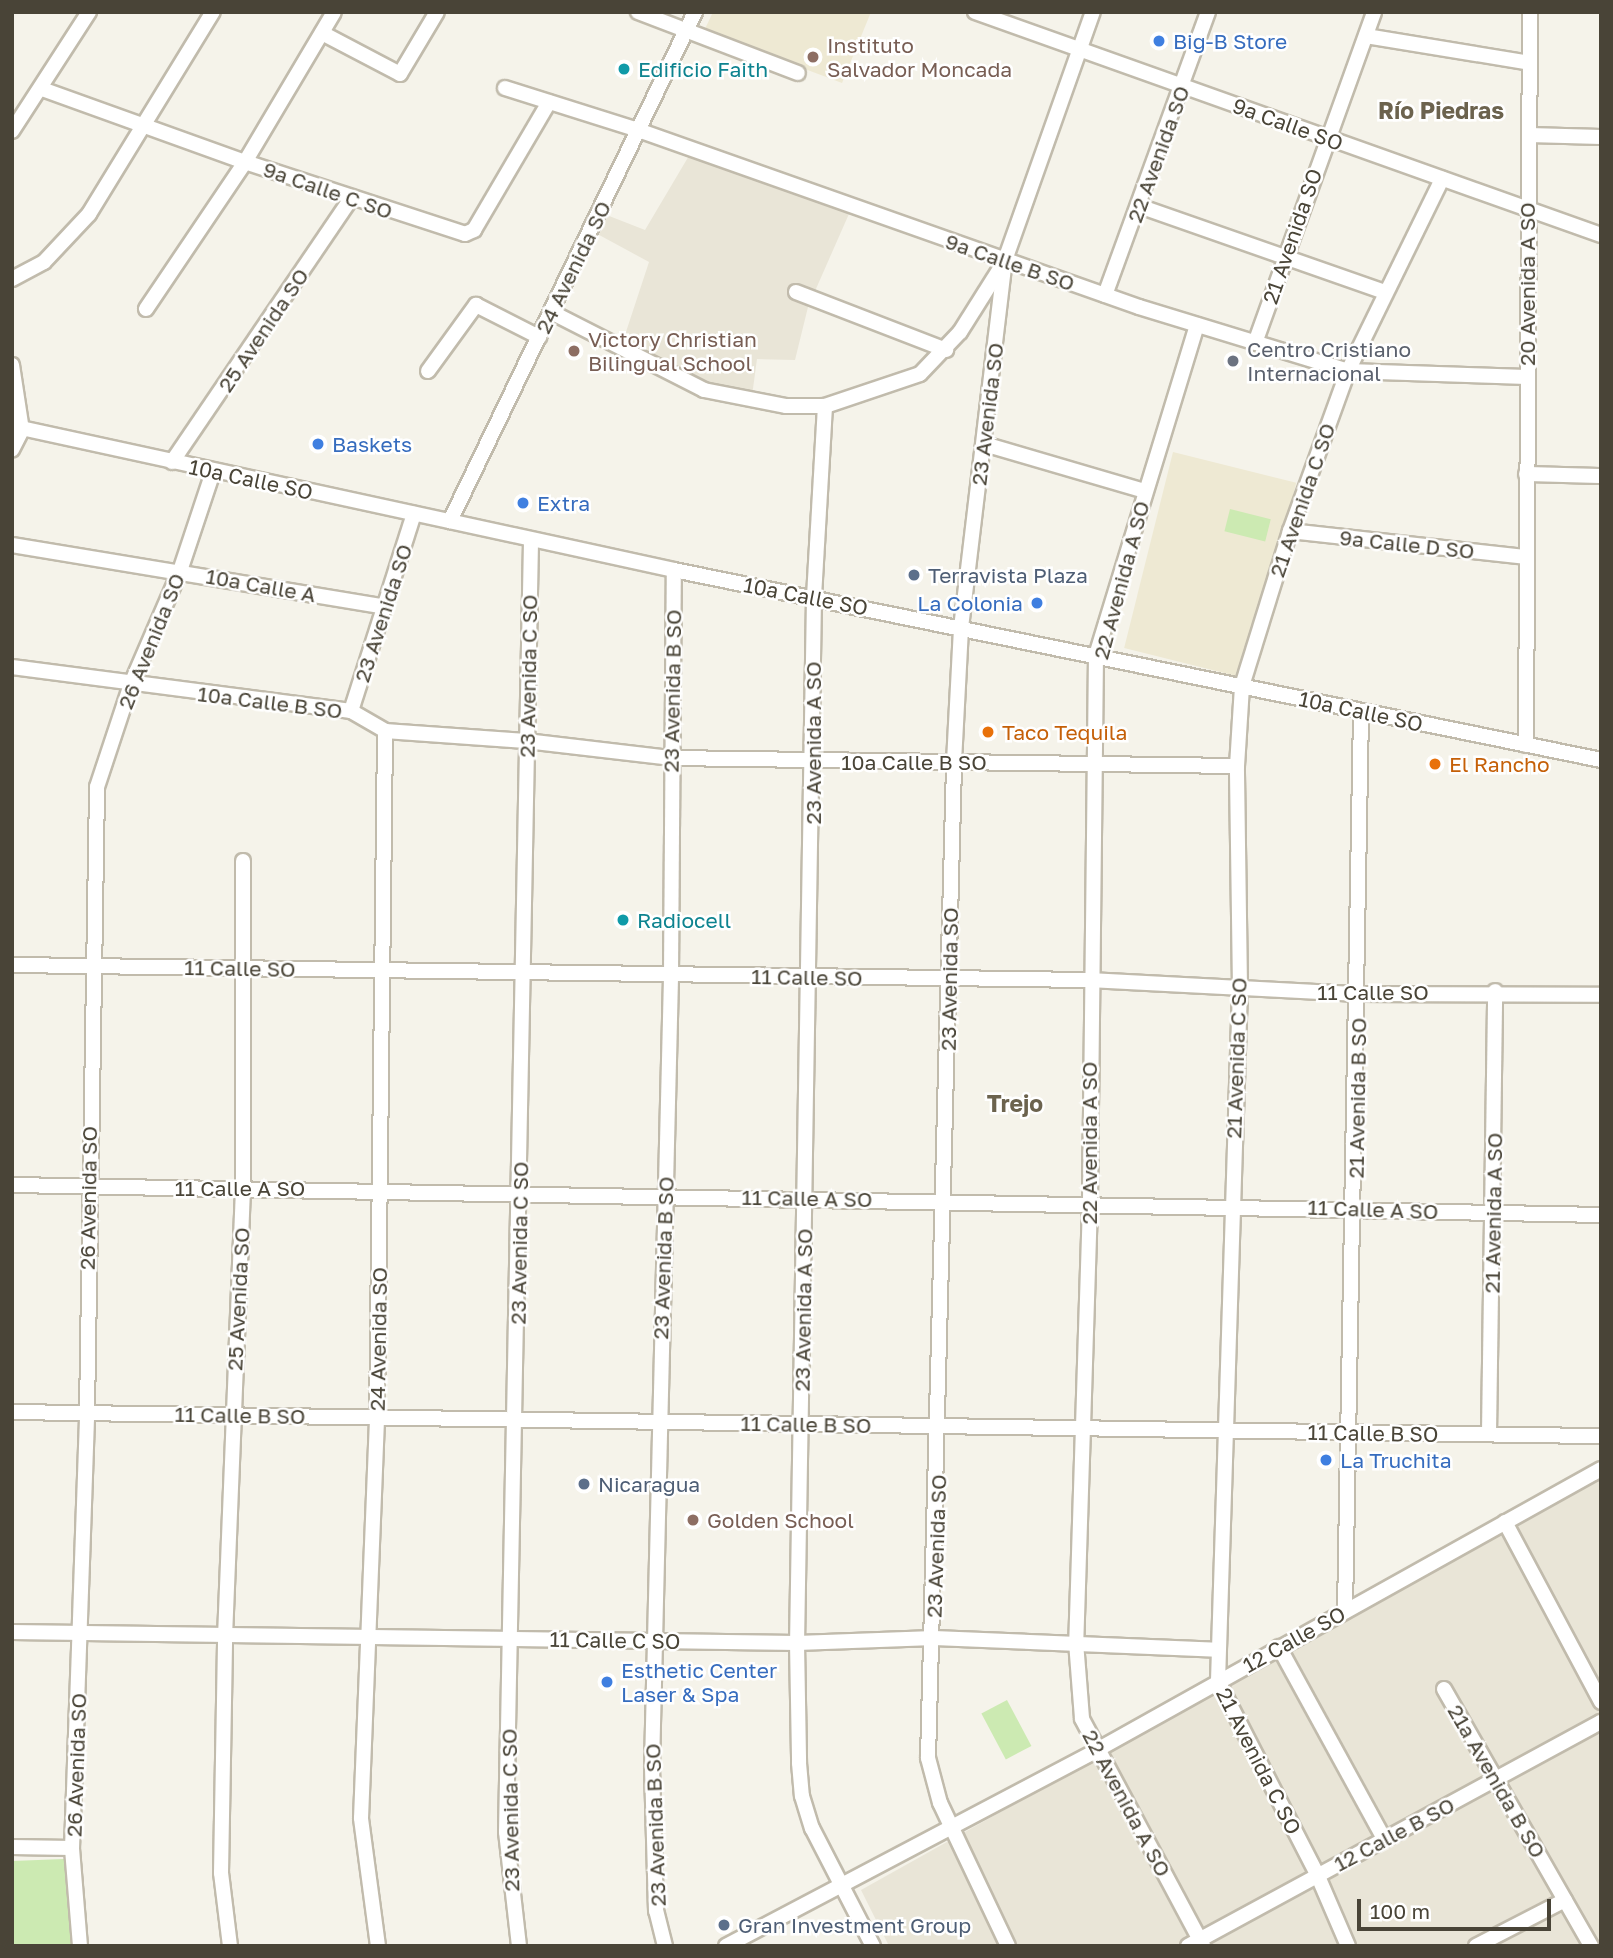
<!DOCTYPE html>
<html>
<head>
<meta charset="utf-8">
<style>
  body { margin:0 }
  #map { position:relative; width:1613px; height:1958px; overflow:hidden; background:#f5f3ea; font-family:"Golos Text",sans-serif }
  div>[style] { position:absolute }
  .residential>* { inset:0; background:#e9e5d7 }
  .education>* { inset:0; background:#eee9d3; transform-origin:0 0 }
  .green>* { inset:0; background:#cceab2; transform-origin:0 0 }
  .roads { filter:drop-shadow(2px 0 #c1bbac) drop-shadow(-2px 0 #c1bbac) drop-shadow(0 2px #c1bbac) drop-shadow(0 -2px #c1bbac) }
  .minor>* { height:14px; margin:-7px; padding:0 7px; transform-origin:7px; border-radius:7px; background:#fff }
  .dots>* { width:19px; height:19px; translate:-50% -50%; box-sizing:border-box; border:4px solid #fff; border-radius:50% }
  span { translate:-50% -50%; white-space:nowrap; text-align:center; line-height:1.15; -webkit-text-stroke:5px #fff; paint-order:stroke }
  .shop-label { font-size:21px; color:#366cbe }
  .left { translate:0 -50%; text-align:left }
  .right { translate:-100% -50%; text-align:right }
  .education-label { font-size:21px; color:#785e54 }
  .culture-label { font-size:21px; color:#0d838f }
  .street-label { font-size:21px; color:#494437 }
  .worship-label { font-size:21px; color:#5b616d }
  .service-label { font-size:21px; color:#4e5e75 }
  .food-label { font-size:21px; color:#c56008 }
  .neighbourhood-label { font-size:23px; color:#6c634e; font-weight:700 }
  .frame { position:absolute; inset:0; border:14px solid #494437; pointer-events:none }
  .scale { position:absolute; left:1357px; top:1899px; width:194px; height:32px; box-sizing:border-box; border:4px solid #494437; border-top:0; padding-left:9px; font-size:21px; line-height:24px; white-space:nowrap; color:#494437; -webkit-text-stroke:5px #fff; paint-order:stroke }
</style>
</head>
<body>
<div id="map">
  <div class="residential">
    <div style="clip-path:polygon(690px 154px,852px 207px,808px 307px,795px 360px,757px 359px,752px 396px,705px 387px,622px 344px,649px 262px,590px 230px,599px 212px,645px 230px)"></div>
    <div style="clip-path:polygon(1601px 1476px,1601px 1946px,889px 1946px,861px 1890px)"></div>
  </div>
  <div class="education">
    <div style="clip-path:polygon(713px 12px,871px 12px,842px 83px,704px 31px)"></div>
    <div style="left:1173px;top:452px;width:127px;height:202px;rotate:14deg"></div>
  </div>
  <div class="green">
    <div style="left:1230px;top:509px;width:42px;height:23px;rotate:14deg"></div>
    <div style="left:1007px;top:1700px;width:52px;height:29px;rotate:62deg"></div>
    <div style="clip-path:polygon(64px 1859px,76px 1946px,12px 1946px,12px 1861px)"></div>
  </div>
  <div class="roads">
    <div class="minor">
      <div style="left:638px;top:12px;width:171px;rotate:20.9deg"></div>
      <div style="left:975px;top:12px;width:665px;rotate:19.61deg"></div>
      <div style="left:322px;top:33px;width:88px;rotate:27.7deg"></div>
      <div style="left:400px;top:74px;width:72px;rotate:-59.2deg"></div>
      <div style="left:1366px;top:36px;width:166px;rotate:9.3deg"></div>
      <div style="left:505px;top:88px;width:139px;rotate:17.5deg"></div>
      <div style="left:638px;top:130px;width:531px;rotate:19.46deg"></div>
      <div style="left:1139px;top:307px;width:219px;rotate:17deg"></div>
      <div style="left:1348px;top:371px;width:179px;rotate:1.9deg"></div>
      <div style="left:42px;top:89px;width:216px;rotate:19.8deg"></div>
      <div style="left:245px;top:162px;width:231px;rotate:18.1deg"></div>
      <div style="left:465px;top:234px;width:10px;rotate:-24deg"></div>
      <div style="left:474px;top:230px;width:148px;rotate:-59.6deg"></div>
      <div style="left:12px;top:131px;width:142px;rotate:-57.1deg"></div>
      <div style="left:1529px;top:135px;width:72px;rotate:1.6deg"></div>
      <div style="left:1139px;top:206px;width:260px;rotate:19.3deg"></div>
      <div style="left:12px;top:279px;width:36px;rotate:-28deg"></div>
      <div style="left:44px;top:262px;width:66px;rotate:-46.8deg"></div>
      <div style="left:89px;top:214px;width:237px;rotate:-58.5deg"></div>
      <div style="left:796px;top:292px;width:161px;rotate:21.1deg"></div>
      <div style="left:1105px;top:295px;width:301px;rotate:-70deg"></div>
      <div style="left:146px;top:309px;width:177px;rotate:-56deg"></div>
      <div style="left:245px;top:162px;width:174px;rotate:-59.3deg"></div>
      <div style="left:551px;top:312px;width:172px;rotate:27deg"></div>
      <div style="left:704px;top:390px;width:84px;rotate:11deg"></div>
      <div style="left:786px;top:406px;width:39px"></div>
      <div style="left:825px;top:406px;width:100px;rotate:-18.6deg"></div>
      <div style="left:920px;top:374px;width:58px;rotate:-46.4deg"></div>
      <div style="left:960px;top:332px;width:77px;rotate:-57.8deg"></div>
      <div style="left:1197px;top:325px;width:345px;rotate:107deg"></div>
      <div style="left:1096px;top:655px;width:549px;rotate:90.63deg"></div>
      <div style="left:1090px;top:1204px;width:438px;rotate:91.8deg"></div>
      <div style="left:1076px;top:1642px;width:77px;rotate:85.5deg"></div>
      <div style="left:1082px;top:1719px;width:257px;rotate:61.9deg"></div>
      <div style="left:1255px;top:343px;width:352px;rotate:-70.2deg"></div>
      <div style="left:12px;top:365px;width:66px;rotate:81.3deg"></div>
      <div style="left:22px;top:430px;width:22px;rotate:117deg"></div>
      <div style="left:428px;top:371px;width:82px;rotate:-54deg"></div>
      <div style="left:476px;top:305px;width:71px;rotate:26.9deg"></div>
      <div style="left:825px;top:406px;width:192px;rotate:93.3deg"></div>
      <div style="left:814px;top:598px;width:1045px;rotate:90.93deg"></div>
      <div style="left:797px;top:1643px;width:120px;rotate:89deg"></div>
      <div style="left:799px;top:1763px;width:33px;rotate:85deg"></div>
      <div style="left:802px;top:1796px;width:34px;rotate:73deg"></div>
      <div style="left:812px;top:1828px;width:133px;rotate:62.7deg"></div>
      <div style="left:12px;top:426px;width:677px;rotate:12.27deg"></div>
      <div style="left:674px;top:570px;width:946px;rotate:11.58deg"></div>
      <div style="left:984px;top:444px;width:168px;rotate:16.3deg"></div>
      <div style="left:172px;top:462px;width:320px;rotate:-55.8deg"></div>
      <div style="left:1526px;top:474px;width:75px;rotate:1.5deg"></div>
      <div style="left:450px;top:521px;width:565px;rotate:-64.3deg"></div>
      <div style="left:1290px;top:531px;width:236px;rotate:6.3deg"></div>
      <div style="left:12px;top:545px;width:378px;rotate:9.4deg"></div>
      <div style="left:12px;top:667px;width:342px;rotate:7.4deg"></div>
      <div style="left:351px;top:711px;width:39px;rotate:30deg"></div>
      <div style="left:385px;top:731px;width:141px;rotate:4.1deg"></div>
      <div style="left:526px;top:741px;width:145px;rotate:6.7deg"></div>
      <div style="left:670px;top:758px;width:567px;rotate:0.81deg"></div>
      <div style="left:351px;top:711px;width:207px;rotate:-72.3deg"></div>
      <div style="left:1526px;top:745px;width:733px;rotate:-89.69deg"></div>
      <div style="left:12px;top:965px;width:1077px;rotate:0.8deg"></div>
      <div style="left:1089px;top:980px;width:270px;rotate:3deg"></div>
      <div style="left:1359px;top:994px;width:242px;rotate:0.2deg"></div>
      <div style="left:12px;top:1185px;width:1589px;rotate:1.08deg"></div>
      <div style="left:12px;top:1412px;width:1589px;rotate:0.87deg"></div>
      <div style="left:1489px;top:1434px;width:443px;rotate:-89.2deg"></div>
      <div style="left:1505px;top:1522px;width:204px;rotate:61.9deg"></div>
      <div style="left:1345px;top:1611px;width:900px;rotate:-88.98deg"></div>
      <div style="left:12px;top:1632px;width:785px;rotate:0.8deg"></div>
      <div style="left:797px;top:1643px;width:137px;rotate:-2.1deg"></div>
      <div style="left:934px;top:1638px;width:283px;rotate:2.4deg"></div>
      <div style="left:1279px;top:1647px;width:219px;rotate:61.3deg"></div>
      <div style="left:1444px;top:1689px;width:296px;rotate:60.2deg"></div>
      <div style="left:12px;top:1847px;width:60px;rotate:1deg"></div>
      <div style="left:80px;top:1946px;width:98px;rotate:-94.7deg"></div>
      <div style="left:72px;top:1848px;width:436px;rotate:-88deg"></div>
      <div style="left:87px;top:1412px;width:625px;rotate:-89.08deg"></div>
      <div style="left:97px;top:787px;width:108px;rotate:-71.7deg"></div>
      <div style="left:131px;top:684px;width:123px;rotate:-66.6deg"></div>
      <div style="left:180px;top:571px;width:104px;rotate:-71.6deg"></div>
      <div style="left:230px;top:1946px;width:74px;rotate:-97deg"></div>
      <div style="left:221px;top:1873px;width:236px;rotate:-89deg"></div>
      <div style="left:225px;top:1637px;width:449px;rotate:-87.7deg"></div>
      <div style="left:243px;top:1188px;width:327px;rotate:-90deg"></div>
      <div style="left:378px;top:1946px;width:129px;rotate:-97.6deg"></div>
      <div style="left:361px;top:1818px;width:401px;rotate:-87.7deg"></div>
      <div style="left:377px;top:1417px;width:686px;rotate:-89.33deg"></div>
      <div style="left:519px;top:1946px;width:115px;rotate:-96.5deg"></div>
      <div style="left:506px;top:1832px;width:1292px;rotate:-88.89deg"></div>
      <div style="left:665px;top:1946px;width:36px;rotate:-104deg"></div>
      <div style="left:656px;top:1911px;width:145px;rotate:-91.6deg"></div>
      <div style="left:652px;top:1766px;width:791px;rotate:-88.62deg"></div>
      <div style="left:671px;top:975px;width:405px;rotate:-89.6deg"></div>
      <div style="left:726px;top:1946px;width:420px;rotate:-27.8deg"></div>
      <div style="left:1097px;top:1750px;width:577px;rotate:-29.14deg"></div>
      <div style="left:1008px;top:1946px;width:158px;rotate:-115.4deg"></div>
      <div style="left:940px;top:1803px;width:47px;rotate:-104.9deg"></div>
      <div style="left:928px;top:1758px;width:996px;rotate:-88.5deg"></div>
      <div style="left:954px;top:762px;width:134px;rotate:-87deg"></div>
      <div style="left:961px;top:628px;width:371px;rotate:-83.2deg"></div>
      <div style="left:1005px;top:260px;width:263px;rotate:-70.5deg"></div>
      <div style="left:1188px;top:1946px;width:470px;rotate:-28.5deg"></div>
      <div style="left:1348px;top:1946px;width:78px;rotate:-113.3deg"></div>
      <div style="left:1317px;top:1874px;width:217px;rotate:-117.2deg"></div>
      <div style="left:1218px;top:1681px;width:693px;rotate:-88.18deg"></div>
      <div style="left:1240px;top:988px;width:222px;rotate:-90.8deg"></div>
      <div style="left:1237px;top:766px;width:80px;rotate:-86.4deg"></div>
      <div style="left:1242px;top:686px;width:162px;rotate:-72.8deg"></div>
      <div style="left:1290px;top:531px;width:170px;rotate:-70.1deg"></div>
      <div style="left:1348px;top:371px;width:214px;rotate:-63.9deg"></div>
      <div style="left:1476px;top:1946px;width:100px;rotate:-27.3deg"></div>
    </div>
  </div>
  <div class="dots">
    <div style="left:1159px;top:41px;background:#3f7fe0"></div>
    <div style="left:813px;top:57px;background:#8d6e63"></div>
    <div style="left:624px;top:69px;background:#0f9aa8"></div>
    <div style="left:574px;top:351px;background:#8d6e63"></div>
    <div style="left:1233px;top:361px;background:#6b7280"></div>
    <div style="left:318px;top:444px;background:#3f7fe0"></div>
    <div style="left:523px;top:503px;background:#3f7fe0"></div>
    <div style="left:914px;top:575px;background:#5c6f8a"></div>
    <div style="left:1037px;top:603px;background:#3f7fe0"></div>
    <div style="left:988px;top:732px;background:#e8710a"></div>
    <div style="left:1435px;top:764px;background:#e8710a"></div>
    <div style="left:623px;top:920px;background:#0f9aa8"></div>
    <div style="left:1326px;top:1460px;background:#3f7fe0"></div>
    <div style="left:584px;top:1484px;background:#5c6f8a"></div>
    <div style="left:693px;top:1520px;background:#8d6e63"></div>
    <div style="left:607px;top:1682px;background:#3f7fe0"></div>
    <div style="left:724px;top:1925px;background:#5c6f8a"></div>
  </div>
  <div class="shop-label">
    <span class="left" style="left:1173px;top:41px">Big-B Store</span>
    <span class="left" style="left:332px;top:444px">Baskets</span>
    <span class="left" style="left:537px;top:503px">Extra</span>
    <span class="right" style="left:1023px;top:603px">La Colonia</span>
    <span class="left" style="left:1340px;top:1460px">La Truchita</span>
    <span class="left" style="left:621px;top:1682px">Esthetic Center<br>Laser &amp; Spa</span>
  </div>
  <div class="education-label">
    <span class="left" style="left:827px;top:57px">Instituto<br>Salvador Moncada</span>
    <span class="left" style="left:588px;top:351px">Victory Christian<br>Bilingual School</span>
    <span class="left" style="left:707px;top:1520px">Golden School</span>
  </div>
  <div class="culture-label">
    <span class="left" style="left:638px;top:69px">Edificio Faith</span>
    <span class="left" style="left:637px;top:920px">Radiocell</span>
  </div>
  <div class="street-label">
    <span style="left:1288px;top:124px;rotate:20deg">9a Calle SO</span>
    <span style="left:1158px;top:154px;rotate:-70deg">22 Avenida SO</span>
    <span style="left:328px;top:190px;rotate:19deg">9a Calle C SO</span>
    <span style="left:1292px;top:236px;rotate:-71deg">21 Avenida SO</span>
    <span style="left:1010px;top:262px;rotate:19deg">9a Calle B SO</span>
    <span style="left:573px;top:267px;rotate:-64deg">24 Avenida SO</span>
    <span style="left:1527px;top:284px;rotate:-90deg">20 Avenida A SO</span>
    <span style="left:263px;top:330px;rotate:-56deg">25 Avenida SO</span>
    <span style="left:987px;top:414px;rotate:-83deg">23 Avenida SO</span>
    <span style="left:251px;top:479px;rotate:12deg">10a Calle SO</span>
    <span style="left:1302px;top:500px;rotate:-71deg">21 Avenida C SO</span>
    <span style="left:1407px;top:544px;rotate:6deg">9a Calle D SO</span>
    <span style="left:1121px;top:580px;rotate:-75deg">22 Avenida A SO</span>
    <span style="left:261px;top:585px;rotate:10deg">10a Calle A</span>
    <span style="left:806px;top:596px;rotate:11deg">10a Calle SO</span>
    <span style="left:383px;top:613px;rotate:-72deg">23 Avenida SO</span>
    <span style="left:151px;top:641px;rotate:-68deg">26 Avenida SO</span>
    <span style="left:528px;top:676px;rotate:-89deg">23 Avenida C SO</span>
    <span style="left:672px;top:691px;rotate:-89deg">23 Avenida B SO</span>
    <span style="left:270px;top:702px;rotate:7deg">10a Calle B SO</span>
    <span style="left:1361px;top:711px;rotate:12deg">10a Calle SO</span>
    <span style="left:813px;top:743px;rotate:-90deg">23 Avenida A SO</span>
    <span style="left:914px;top:762px">10a Calle B SO</span>
    <span style="left:240px;top:968px;rotate:1deg">11 Calle SO</span>
    <span style="left:807px;top:977px;rotate:1deg">11 Calle SO</span>
    <span style="left:949px;top:979px;rotate:-89deg">23 Avenida SO</span>
    <span style="left:1373px;top:992px">11 Calle SO</span>
    <span style="left:1236px;top:1058px;rotate:-88deg">21 Avenida C SO</span>
    <span style="left:1357px;top:1098px;rotate:-89deg">21 Avenida B SO</span>
    <span style="left:1089px;top:1143px;rotate:-90deg">22 Avenida A SO</span>
    <span style="left:240px;top:1188px">11 Calle A SO</span>
    <span style="left:88px;top:1198px;rotate:-89deg">26 Avenida SO</span>
    <span style="left:807px;top:1198px;rotate:1deg">11 Calle A SO</span>
    <span style="left:1373px;top:1209px;rotate:2deg">11 Calle A SO</span>
    <span style="left:1493px;top:1213px;rotate:-89deg">21 Avenida A SO</span>
    <span style="left:519px;top:1243px;rotate:-89deg">23 Avenida C SO</span>
    <span style="left:663px;top:1258px;rotate:-88deg">23 Avenida B SO</span>
    <span style="left:238px;top:1299px;rotate:-87deg">25 Avenida SO</span>
    <span style="left:803px;top:1310px;rotate:-89deg">23 Avenida A SO</span>
    <span style="left:378px;top:1339px;rotate:-89deg">24 Avenida SO</span>
    <span style="left:240px;top:1415px;rotate:1deg">11 Calle B SO</span>
    <span style="left:806px;top:1424px;rotate:1deg">11 Calle B SO</span>
    <span style="left:1373px;top:1433px;rotate:1deg">11 Calle B SO</span>
    <span style="left:936px;top:1546px;rotate:-88deg">23 Avenida SO</span>
    <span style="left:1294px;top:1639px;rotate:-29deg">12 Calle SO</span>
    <span style="left:615px;top:1640px;rotate:1deg">11 Calle C SO</span>
    <span style="left:1259px;top:1761px;rotate:63deg">21 Avenida C SO</span>
    <span style="left:76px;top:1765px;rotate:-88deg">26 Avenida SO</span>
    <span style="left:1497px;top:1781px;rotate:60deg">21a Avenida B SO</span>
    <span style="left:1127px;top:1803px;rotate:62deg">22 Avenida A SO</span>
    <span style="left:510px;top:1810px;rotate:-91deg">23 Avenida C SO</span>
    <span style="left:655px;top:1825px;rotate:-92deg">23 Avenida B SO</span>
    <span style="left:1394px;top:1834px;rotate:-28deg">12 Calle B SO</span>
  </div>
  <div class="worship-label">
    <span class="left" style="left:1247px;top:361px">Centro Cristiano<br>Internacional</span>
  </div>
  <div class="service-label">
    <span class="left" style="left:928px;top:575px">Terravista Plaza</span>
    <span class="left" style="left:598px;top:1484px">Nicaragua</span>
    <span class="left" style="left:738px;top:1925px">Gran Investment Group</span>
  </div>
  <div class="food-label">
    <span class="left" style="left:1002px;top:732px">Taco Tequila</span>
    <span class="left" style="left:1449px;top:764px">El Rancho</span>
  </div>
  <div class="neighbourhood-label">
    <span style="left:1441px;top:110px">Río Piedras</span>
    <span style="left:1015px;top:1103px">Trejo</span>
  </div>
  <div class="frame"></div>
  <div class="scale">100 m</div>
</div>
</body>
</html>
